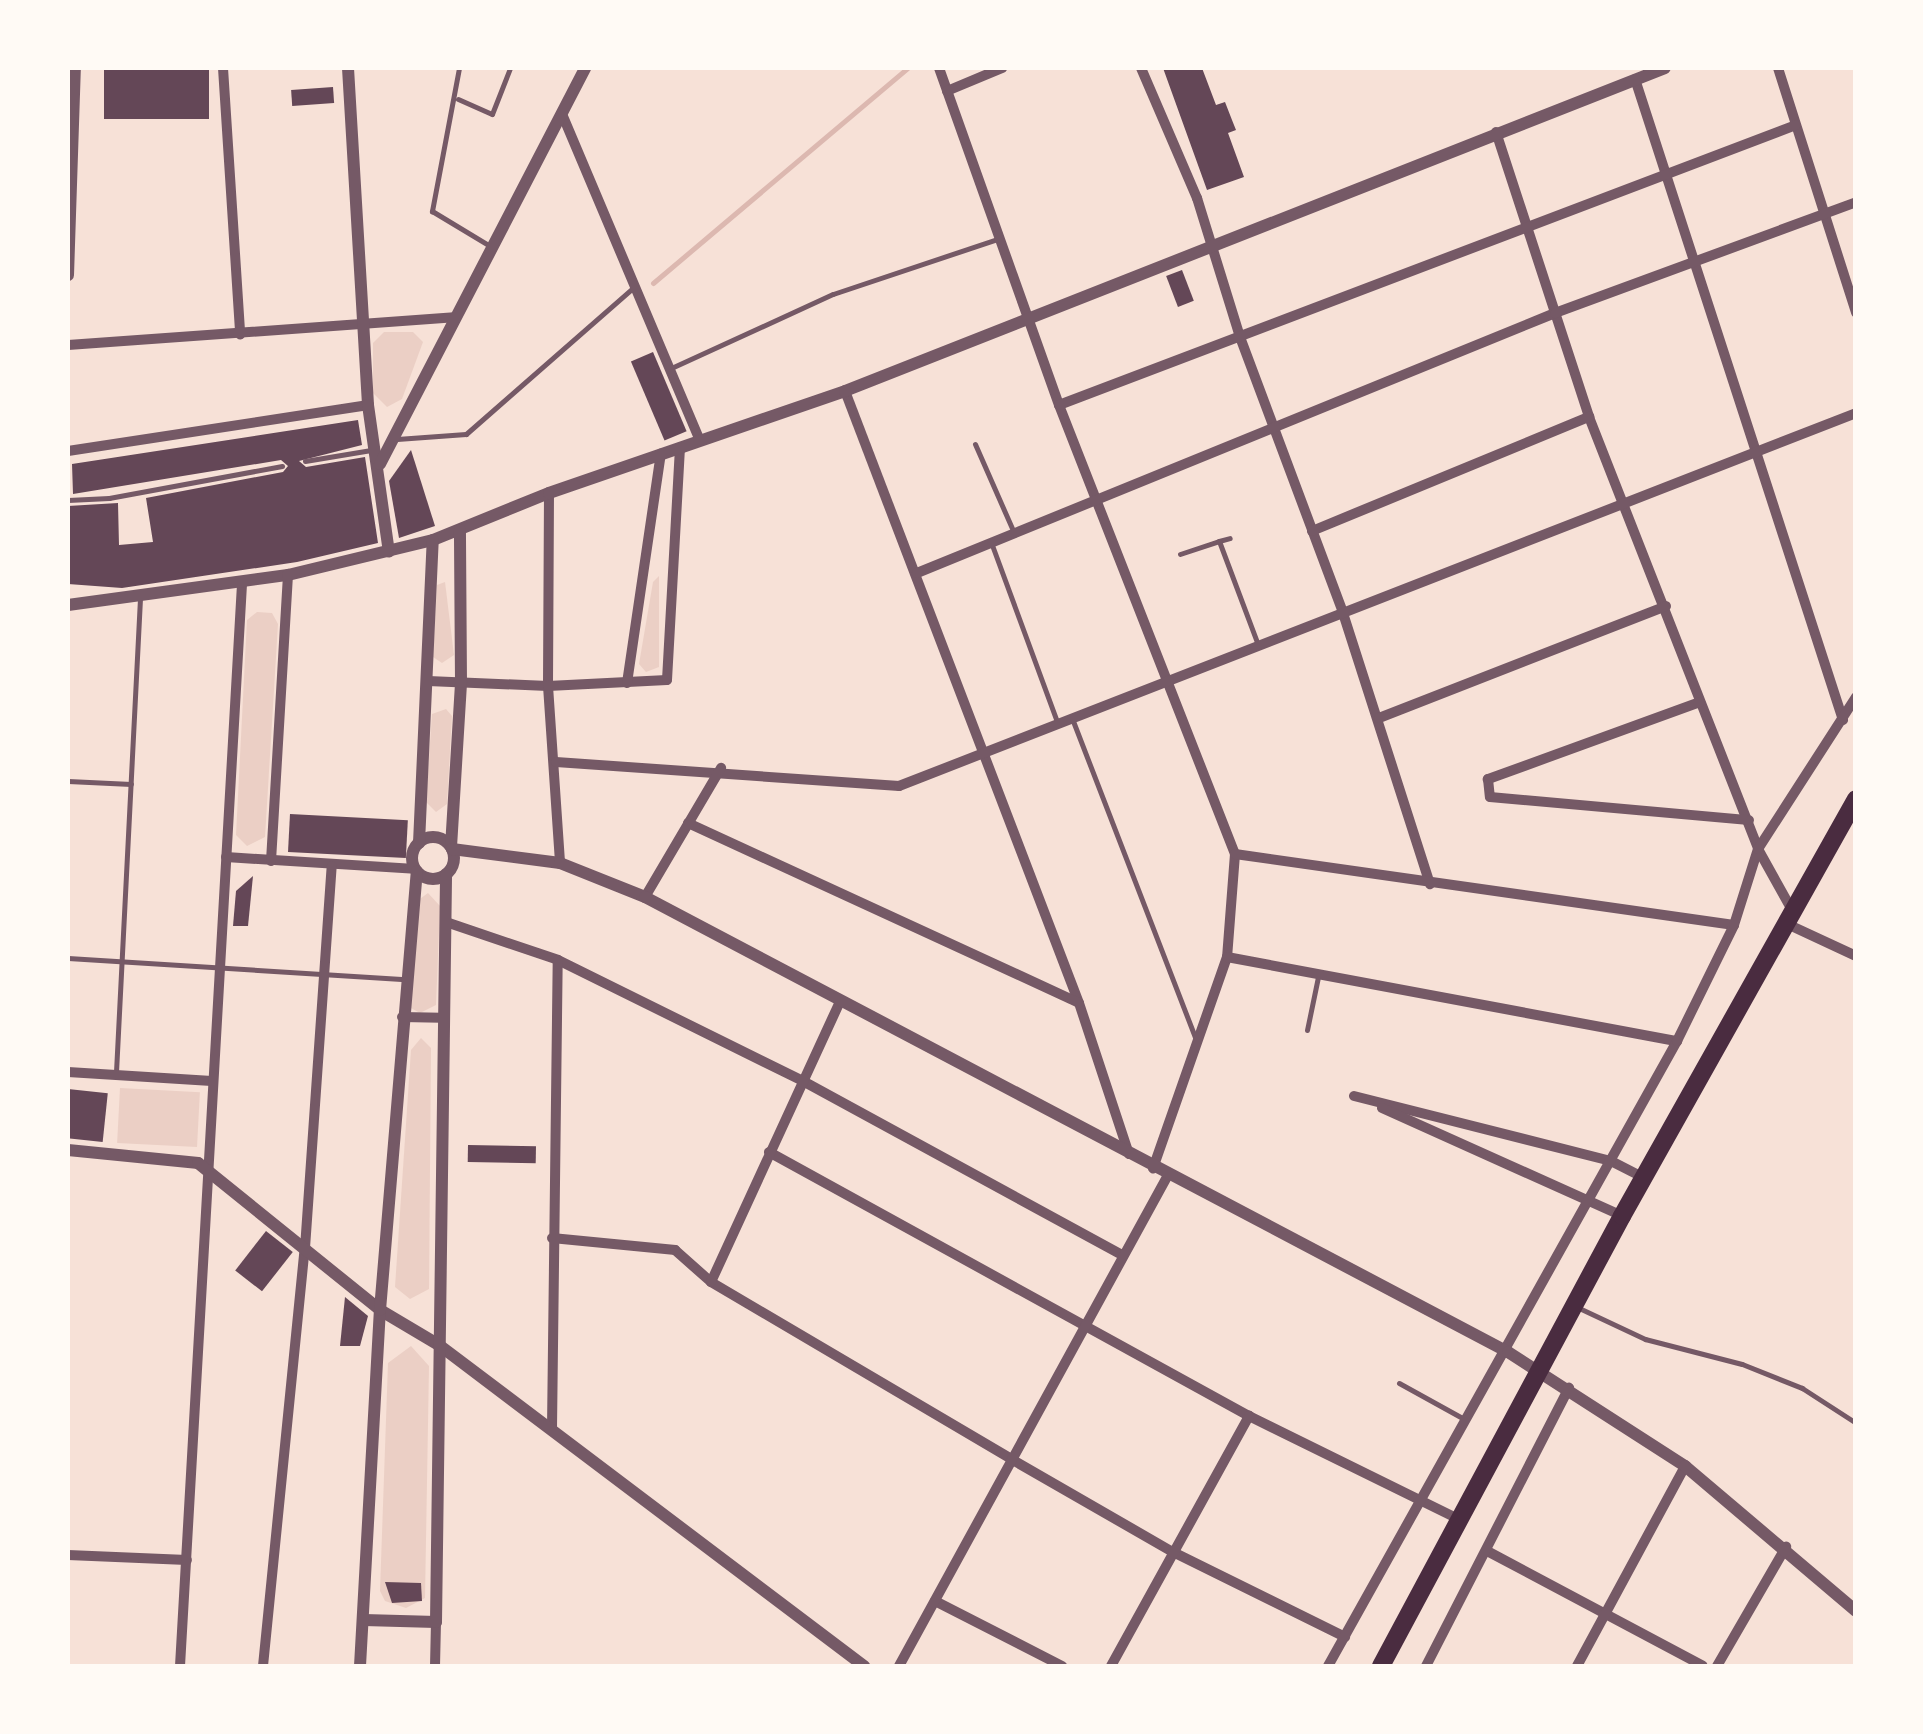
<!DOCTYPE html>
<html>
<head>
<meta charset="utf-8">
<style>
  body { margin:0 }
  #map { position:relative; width:1923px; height:1734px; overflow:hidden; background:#f7e1d7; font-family:"Space Grotesk",sans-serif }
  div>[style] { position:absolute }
  .green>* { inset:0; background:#ebcfc5; transform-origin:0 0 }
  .stream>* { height:5px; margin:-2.5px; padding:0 2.5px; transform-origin:2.5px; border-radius:2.5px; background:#dcb8b0 }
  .building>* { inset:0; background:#644757; transform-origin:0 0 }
  .service>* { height:5px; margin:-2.5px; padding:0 2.5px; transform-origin:2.5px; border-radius:2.5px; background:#755966 }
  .minor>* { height:10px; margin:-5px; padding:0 5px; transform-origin:5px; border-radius:5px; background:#755966 }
  .tertiary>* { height:12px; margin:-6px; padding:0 6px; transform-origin:6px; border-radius:6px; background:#755966 }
  .tertiary>.ring { margin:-6px; padding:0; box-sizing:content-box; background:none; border:12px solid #755966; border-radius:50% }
  .primary>* { height:18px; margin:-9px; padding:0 9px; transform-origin:9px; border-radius:9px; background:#4a2c40 }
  span { translate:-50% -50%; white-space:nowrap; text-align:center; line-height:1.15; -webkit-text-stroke:8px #fffaf5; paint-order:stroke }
  .frame { position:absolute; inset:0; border:70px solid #fffaf5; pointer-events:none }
</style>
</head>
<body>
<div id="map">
  <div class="green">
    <div style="clip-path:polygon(384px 332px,413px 332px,423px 342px,402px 399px,387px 407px,373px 393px,373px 343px)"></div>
    <div style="clip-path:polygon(659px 576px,659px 667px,646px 672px,639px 664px,653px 582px)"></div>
    <div style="clip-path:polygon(445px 582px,454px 655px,442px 663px,433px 657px,437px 585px)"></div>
    <div style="clip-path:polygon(257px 612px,272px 613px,278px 624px,265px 837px,247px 846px,236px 835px,247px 620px)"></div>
    <div style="clip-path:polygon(446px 709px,452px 716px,447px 804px,436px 812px,426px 802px,432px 714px)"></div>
    <div style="clip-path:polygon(428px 893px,440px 906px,436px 1005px,420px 1013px,409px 1007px,417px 901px)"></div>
    <div style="clip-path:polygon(421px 1038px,431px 1048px,429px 1289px,410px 1299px,395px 1287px,411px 1050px)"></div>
    <div style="left:120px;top:1088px;width:80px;height:55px;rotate:3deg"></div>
    <div style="clip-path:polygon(411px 1346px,429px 1366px,425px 1598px,406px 1608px,385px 1601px,380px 1591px,388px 1363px)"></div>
  </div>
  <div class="stream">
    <div style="left:653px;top:283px;width:333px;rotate:-40.2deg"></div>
  </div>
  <div class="building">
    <div style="left:104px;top:68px;width:105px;height:51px"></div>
    <div style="clip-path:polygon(1163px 68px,1202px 68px,1216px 105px,1225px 102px,1232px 120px,1236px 130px,1228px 133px,1244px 177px,1207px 190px)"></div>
    <div style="left:333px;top:87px;width:16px;height:42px;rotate:86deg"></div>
    <div style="left:1182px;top:270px;width:33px;height:17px;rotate:69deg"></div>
    <div style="left:653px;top:352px;width:86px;height:24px;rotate:67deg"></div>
    <div style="clip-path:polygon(358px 420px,362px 445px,299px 461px,306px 467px,365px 457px,378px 543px,297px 562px,122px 588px,68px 584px,68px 506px,118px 503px,119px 545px,153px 542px,146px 498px,283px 472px,288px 466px,281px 460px,73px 494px,72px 464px)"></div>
    <div style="clip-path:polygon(411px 450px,435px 526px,399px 538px,389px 481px)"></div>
    <div style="left:290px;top:814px;width:118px;height:38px;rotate:3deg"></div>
    <div style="clip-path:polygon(253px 876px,248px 926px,233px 926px,236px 891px)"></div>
    <div style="left:68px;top:1089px;width:40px;height:49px;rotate:6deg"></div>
    <div style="left:468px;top:1145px;width:68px;height:17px;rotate:1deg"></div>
    <div style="left:266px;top:1231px;width:34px;height:50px;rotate:38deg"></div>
    <div style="clip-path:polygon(345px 1297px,368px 1316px,360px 1346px,340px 1346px)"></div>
    <div style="clip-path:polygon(385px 1582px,421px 1583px,422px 1601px,392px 1603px)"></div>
  </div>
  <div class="service">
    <div style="left:459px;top:68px;width:146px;rotate:100.7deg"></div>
    <div style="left:432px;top:211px;width:68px;rotate:31.1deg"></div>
    <div style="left:458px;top:99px;width:37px;rotate:24deg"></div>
    <div style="left:492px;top:114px;width:49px;rotate:-68.6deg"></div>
    <div style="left:669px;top:369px;width:180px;rotate:-24.6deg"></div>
    <div style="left:833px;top:294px;width:173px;rotate:-18.5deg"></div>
    <div style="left:397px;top:439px;width:69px;rotate:-4.1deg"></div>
    <div style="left:466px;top:434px;width:223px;rotate:-41.2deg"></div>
    <div style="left:975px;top:444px;width:97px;rotate:66.3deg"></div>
    <div style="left:305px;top:461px;width:67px;rotate:-9.5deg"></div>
    <div style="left:68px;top:500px;width:41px;rotate:-2.8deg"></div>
    <div style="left:109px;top:498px;width:176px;rotate:-10.5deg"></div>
    <div style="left:1219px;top:541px;width:11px;rotate:-15deg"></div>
    <div style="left:992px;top:545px;width:189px;rotate:69.8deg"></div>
    <div style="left:1180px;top:554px;width:41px;rotate:-18.4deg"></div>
    <div style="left:1219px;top:541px;width:108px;rotate:69.4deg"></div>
    <div style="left:1073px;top:721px;width:339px;rotate:68.9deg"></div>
    <div style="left:68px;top:781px;width:63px;rotate:2.7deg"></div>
    <div style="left:68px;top:958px;width:338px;rotate:3.6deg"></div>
    <div style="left:1307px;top:1030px;width:54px;rotate:-78.3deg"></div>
    <div style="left:116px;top:1072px;width:474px;rotate:-87.1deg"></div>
    <div style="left:1579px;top:1308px;width:73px;rotate:25.2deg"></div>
    <div style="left:1645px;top:1339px;width:100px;rotate:14.5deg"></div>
    <div style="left:1742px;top:1364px;width:65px;rotate:21.8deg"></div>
    <div style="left:1802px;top:1388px;width:64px;rotate:32.9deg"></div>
    <div style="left:1399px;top:1383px;width:77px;rotate:28.9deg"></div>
  </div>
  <div class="minor">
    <div style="left:223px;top:68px;width:267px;rotate:86.3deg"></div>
    <div style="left:939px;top:68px;width:358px;rotate:70.4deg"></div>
    <div style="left:1059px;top:405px;width:482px;rotate:68.6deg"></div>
    <div style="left:1235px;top:854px;width:103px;rotate:94.4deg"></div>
    <div style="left:1227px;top:957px;width:224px;rotate:109.3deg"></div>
    <div style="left:1141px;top:68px;width:142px;rotate:66.7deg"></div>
    <div style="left:1197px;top:198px;width:145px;rotate:72.8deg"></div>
    <div style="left:1240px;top:337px;width:291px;rotate:69.5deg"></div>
    <div style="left:1342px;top:610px;width:288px;rotate:72.2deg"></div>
    <div style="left:1778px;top:68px;width:257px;rotate:72.3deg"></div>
    <div style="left:1635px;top:79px;width:674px;rotate:72.02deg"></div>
    <div style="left:947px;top:91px;width:60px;rotate:-22.7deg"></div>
    <div style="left:562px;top:114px;width:354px;rotate:67.1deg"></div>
    <div style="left:1496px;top:132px;width:300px;rotate:71.9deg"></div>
    <div style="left:1589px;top:417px;width:464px;rotate:68.6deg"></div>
    <div style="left:1758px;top:849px;width:70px;rotate:60.9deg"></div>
    <div style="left:68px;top:345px;width:387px;rotate:-4.1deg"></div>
    <div style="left:845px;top:391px;width:655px;rotate:69.08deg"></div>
    <div style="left:1079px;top:1003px;width:159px;rotate:71.7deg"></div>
    <div style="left:1059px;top:405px;width:788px;rotate:-20.8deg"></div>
    <div style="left:68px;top:451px;width:304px;rotate:-8.7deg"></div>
    <div style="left:549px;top:493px;width:193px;rotate:90.3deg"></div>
    <div style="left:548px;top:686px;width:177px;rotate:86.1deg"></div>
    <div style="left:1312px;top:531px;width:300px;rotate:-22.4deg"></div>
    <div style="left:917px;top:573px;width:689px;rotate:-22.17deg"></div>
    <div style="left:1555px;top:313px;width:321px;rotate:-20.2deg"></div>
    <div style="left:428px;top:681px;width:120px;rotate:2.4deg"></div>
    <div style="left:548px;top:686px;width:119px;rotate:-2.9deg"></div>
    <div style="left:667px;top:680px;width:233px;rotate:-86.8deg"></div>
    <div style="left:627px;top:683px;width:232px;rotate:-81.6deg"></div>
    <div style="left:1700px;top:702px;width:226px;rotate:160deg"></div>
    <div style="left:1488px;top:779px;width:18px;rotate:84deg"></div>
    <div style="left:1490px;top:797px;width:260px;rotate:5.1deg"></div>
    <div style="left:1379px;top:718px;width:308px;rotate:-21.3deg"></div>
    <div style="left:556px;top:762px;width:344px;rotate:4deg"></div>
    <div style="left:899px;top:786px;width:1027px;rotate:-21.29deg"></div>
    <div style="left:688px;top:823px;width:430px;rotate:24.7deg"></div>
    <div style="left:1235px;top:854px;width:504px;rotate:8.1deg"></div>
    <div style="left:226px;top:857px;width:189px;rotate:3.6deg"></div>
    <div style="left:271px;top:861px;width:287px;rotate:-86.6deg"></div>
    <div style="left:645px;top:897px;width:150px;rotate:-59.5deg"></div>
    <div style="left:446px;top:922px;width:118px;rotate:18.7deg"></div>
    <div style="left:558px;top:960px;width:271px;rotate:26.3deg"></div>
    <div style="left:801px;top:1080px;width:366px;rotate:28.6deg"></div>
    <div style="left:1785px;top:923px;width:78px;rotate:24.9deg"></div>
    <div style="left:1227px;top:957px;width:458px;rotate:10.6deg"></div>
    <div style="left:402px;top:1017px;width:39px;rotate:1deg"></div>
    <div style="left:68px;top:1072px;width:144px;rotate:3.6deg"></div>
    <div style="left:1354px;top:1096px;width:265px;rotate:14.2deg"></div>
    <div style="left:1611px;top:1161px;width:36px;rotate:27deg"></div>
    <div style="left:1382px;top:1108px;width:263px;rotate:24.2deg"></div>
    <div style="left:769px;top:1152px;width:548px;rotate:28.81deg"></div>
    <div style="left:1249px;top:1416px;width:237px;rotate:26.2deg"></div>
    <div style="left:552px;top:1238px;width:124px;rotate:5.6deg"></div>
    <div style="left:675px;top:1250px;width:48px;rotate:41.6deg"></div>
    <div style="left:711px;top:1282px;width:348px;rotate:30.5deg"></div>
    <div style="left:1011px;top:1459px;width:187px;rotate:29.9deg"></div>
    <div style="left:1173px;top:1552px;width:192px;rotate:26.3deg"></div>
    <div style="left:711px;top:1282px;width:306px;rotate:-65.3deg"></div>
    <div style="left:552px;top:1428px;width:468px;rotate:-89.3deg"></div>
    <div style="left:1489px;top:1552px;width:242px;rotate:28deg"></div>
    <div style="left:68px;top:1555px;width:119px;rotate:2.4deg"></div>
    <div style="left:935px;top:1601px;width:143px;rotate:27.1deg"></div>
    <div style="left:180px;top:1666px;width:1085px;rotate:-86.72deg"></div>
    <div style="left:263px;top:1666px;width:420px;rotate:-84.3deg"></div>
    <div style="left:305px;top:1248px;width:383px;rotate:-86deg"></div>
    <div style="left:435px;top:1666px;width:44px;rotate:-88.7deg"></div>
    <div style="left:899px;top:1666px;width:560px;rotate:-61.28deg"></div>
    <div style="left:1111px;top:1666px;width:286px;rotate:-61.1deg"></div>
    <div style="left:1328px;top:1666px;width:716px;rotate:-60.82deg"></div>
    <div style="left:1677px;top:1041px;width:129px;rotate:-63.8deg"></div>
    <div style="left:1734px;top:925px;width:80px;rotate:-72.5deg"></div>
    <div style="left:1758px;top:849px;width:181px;rotate:-57.2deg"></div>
    <div style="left:1426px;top:1666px;width:313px;rotate:-62.8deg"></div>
    <div style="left:1577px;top:1666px;width:227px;rotate:-61.6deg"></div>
    <div style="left:1717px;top:1666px;width:138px;rotate:-59.9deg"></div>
  </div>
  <div class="tertiary">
    <div style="left:348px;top:68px;width:338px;rotate:86.6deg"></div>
    <div style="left:368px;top:405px;width:148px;rotate:81.9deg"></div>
    <div style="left:68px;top:275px;width:207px;rotate:-88.1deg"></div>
    <div style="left:380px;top:464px;width:446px;rotate:-62.6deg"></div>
    <div style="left:68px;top:605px;width:222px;rotate:-7.8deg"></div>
    <div style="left:288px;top:575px;width:149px;rotate:-13.6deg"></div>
    <div style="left:433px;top:540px;width:125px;rotate:-22.1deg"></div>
    <div style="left:549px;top:493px;width:313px;rotate:-19deg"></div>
    <div style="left:845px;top:391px;width:881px;rotate:-21.5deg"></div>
    <div class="ring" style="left:412px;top:837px;width:30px;height:30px"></div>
    <div style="left:419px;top:843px;width:303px;rotate:-87.4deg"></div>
    <div style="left:451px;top:847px;width:165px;rotate:-86.5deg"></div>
    <div style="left:461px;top:682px;width:152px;rotate:-90.4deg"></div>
    <div style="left:452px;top:849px;width:109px;rotate:7.4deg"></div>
    <div style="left:560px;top:863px;width:92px;rotate:21.8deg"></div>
    <div style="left:645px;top:897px;width:976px;rotate:27.8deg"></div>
    <div style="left:1508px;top:1352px;width:211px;rotate:32.8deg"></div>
    <div style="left:1685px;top:1466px;width:224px;rotate:40.3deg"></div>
    <div style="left:68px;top:1150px;width:131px;rotate:5.7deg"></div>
    <div style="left:198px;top:1163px;width:234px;rotate:38.9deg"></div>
    <div style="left:380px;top:1310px;width:69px;rotate:30.7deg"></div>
    <div style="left:439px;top:1345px;width:533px;rotate:37.06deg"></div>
    <div style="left:364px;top:1620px;width:72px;rotate:1.6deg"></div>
    <div style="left:436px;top:1622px;width:748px;rotate:-89.23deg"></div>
    <div style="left:360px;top:1666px;width:357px;rotate:-86.8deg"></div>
    <div style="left:380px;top:1310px;width:440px;rotate:-85.2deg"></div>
  </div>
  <div class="primary">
    <div style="left:1381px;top:1666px;width:510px;rotate:-61.83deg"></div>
    <div style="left:1622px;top:1216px;width:478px;rotate:-60.7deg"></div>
  </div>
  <div class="frame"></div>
</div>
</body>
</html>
